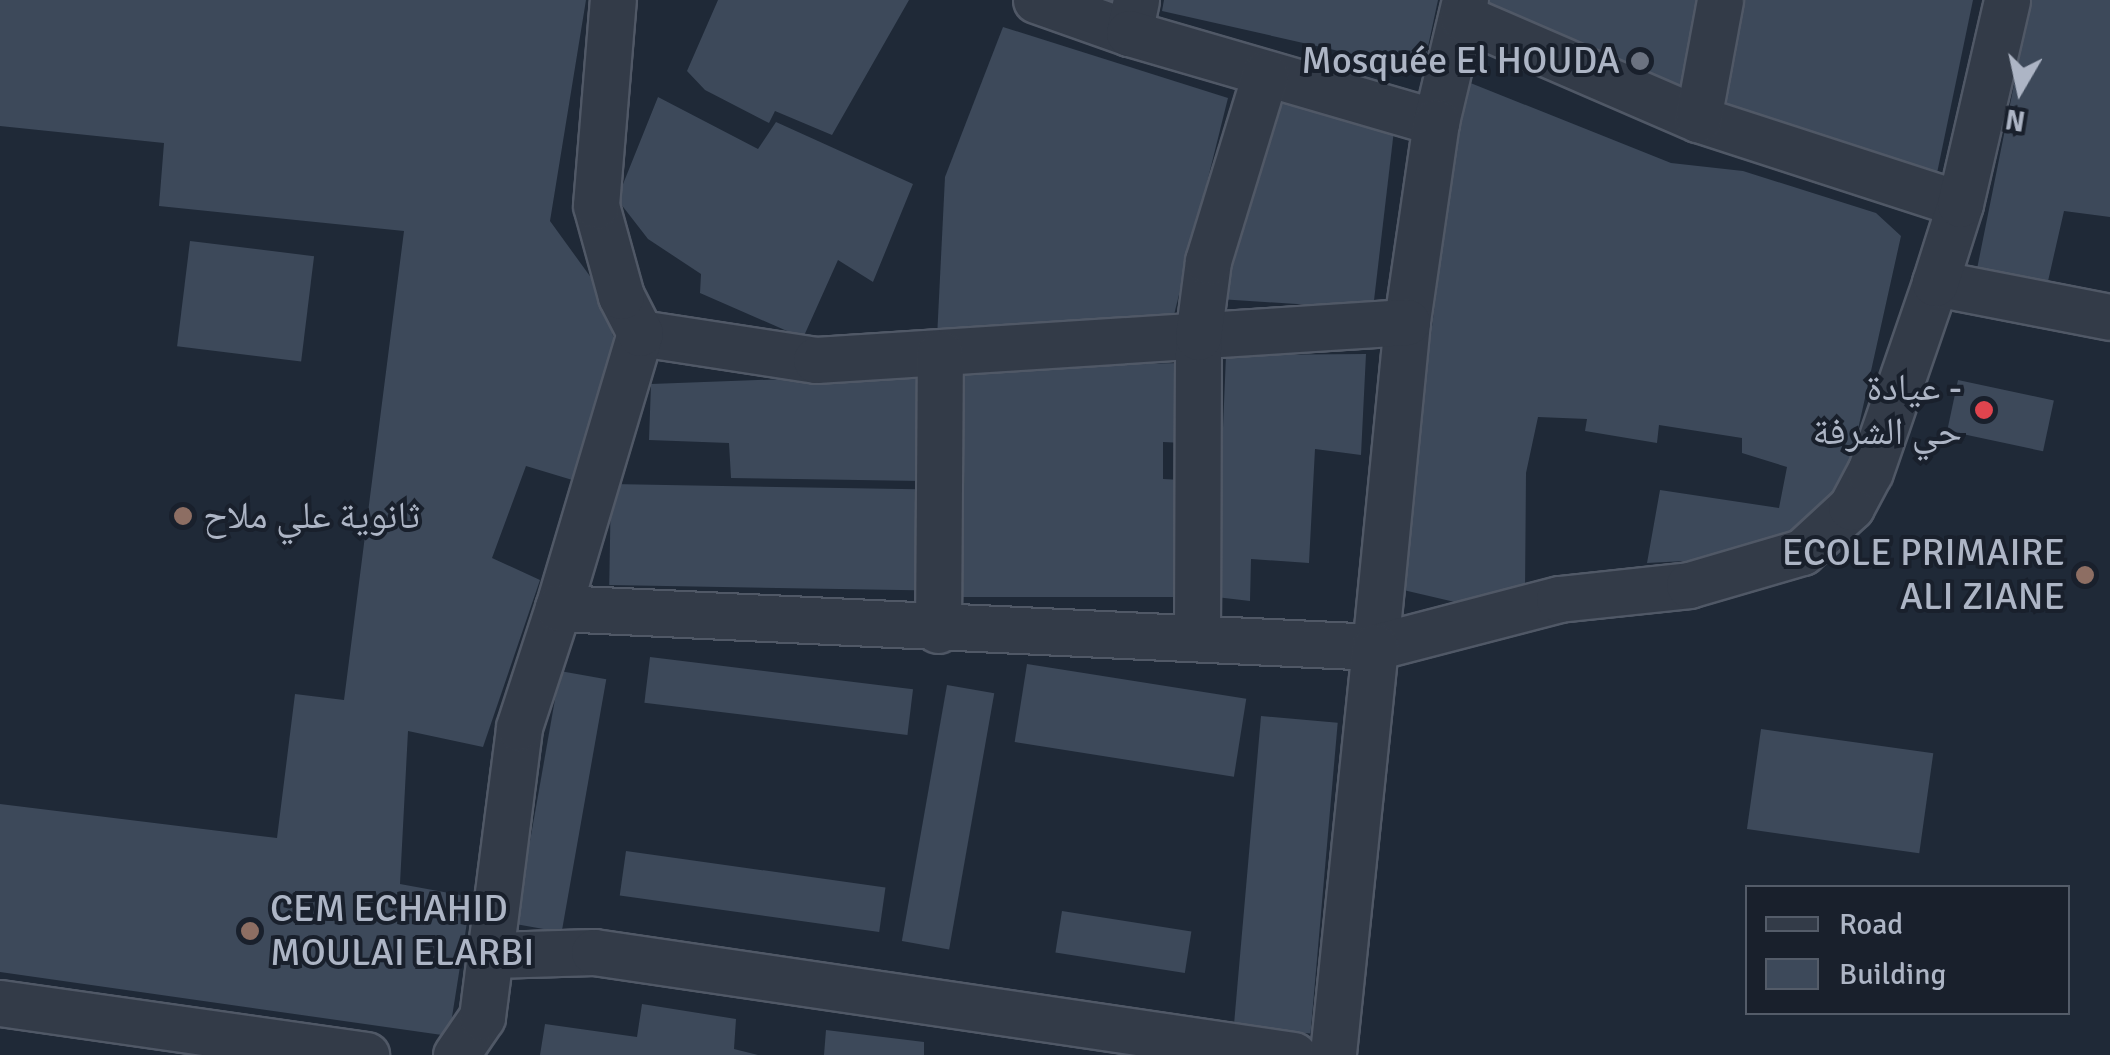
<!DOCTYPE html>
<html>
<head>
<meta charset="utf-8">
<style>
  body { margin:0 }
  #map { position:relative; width:2110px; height:1055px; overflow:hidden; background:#1f2937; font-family:Signika,"Noto Naskh Arabic",sans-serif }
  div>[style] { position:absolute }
  .building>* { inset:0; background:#3d495a; transform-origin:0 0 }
  .roads { filter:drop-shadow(2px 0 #505866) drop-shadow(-2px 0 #505866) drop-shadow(0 2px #505866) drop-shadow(0 -2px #505866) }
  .minor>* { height:45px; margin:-22.5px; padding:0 22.5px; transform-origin:22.5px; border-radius:22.5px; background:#333b48 }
  .dots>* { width:28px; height:28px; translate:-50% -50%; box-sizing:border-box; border:5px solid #19202c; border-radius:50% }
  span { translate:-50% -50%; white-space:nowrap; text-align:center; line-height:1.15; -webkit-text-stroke:8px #19202c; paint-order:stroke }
  .poi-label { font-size:38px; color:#adb5c5 }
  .right { translate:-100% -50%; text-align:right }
  .left { translate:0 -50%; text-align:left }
  .legend { position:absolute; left:1745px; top:885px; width:325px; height:130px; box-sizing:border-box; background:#19202c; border:2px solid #545c69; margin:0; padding:12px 18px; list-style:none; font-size:30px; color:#adb5c5 }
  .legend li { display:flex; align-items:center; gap:20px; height:50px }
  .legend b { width:50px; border:2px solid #545c69 }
  .north { position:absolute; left:1970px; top:40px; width:100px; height:100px; -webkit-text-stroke:8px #19202c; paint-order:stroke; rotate:189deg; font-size:28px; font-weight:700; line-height:40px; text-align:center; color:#adb5c5 }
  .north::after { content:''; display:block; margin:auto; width:35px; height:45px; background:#adb5c5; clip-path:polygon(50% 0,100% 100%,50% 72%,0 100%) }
</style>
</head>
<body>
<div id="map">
  <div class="building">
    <div style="clip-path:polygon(0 0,586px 0,550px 221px,600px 290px,615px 343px,579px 482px,526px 466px,492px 558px,540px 580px,483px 747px,408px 731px,400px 884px,471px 897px,449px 1036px,0 972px,0 804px,277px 838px,295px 694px,344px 700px,404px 231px,159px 206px,164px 143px,0 126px)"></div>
    <div style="clip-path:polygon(718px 0,909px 0,832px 135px,775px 111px,769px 123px,705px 90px,687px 71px)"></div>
    <div style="clip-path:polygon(1164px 0,1438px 0,1423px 70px,1162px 11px)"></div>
    <div style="clip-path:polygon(1490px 0,1705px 0,1686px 101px,1486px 21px)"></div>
    <div style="clip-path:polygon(1745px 0,1973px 0,1936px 178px,1721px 112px)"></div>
    <div style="clip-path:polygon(2031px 0,2110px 0,2110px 217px,2064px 211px,2046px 290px,1976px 274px)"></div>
    <div style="clip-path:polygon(1003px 27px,1228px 98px,1169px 335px,937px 338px,945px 177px)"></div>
    <div style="clip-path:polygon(1463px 80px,1671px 163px,1743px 171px,1876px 213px,1901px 236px,1849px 470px,1797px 541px,1723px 559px,1647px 563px,1660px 490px,1779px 508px,1787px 467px,1742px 453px,1742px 438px,1659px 425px,1657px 443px,1585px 431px,1587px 419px,1538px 417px,1526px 473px,1525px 593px,1459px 603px,1399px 589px)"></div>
    <div style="clip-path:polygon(658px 97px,758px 149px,776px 122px,913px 184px,873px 282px,838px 260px,803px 338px,700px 293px,701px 274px,648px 239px,617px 199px)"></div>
    <div style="clip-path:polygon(1281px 101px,1394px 130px,1373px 309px,1219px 299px)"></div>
    <div style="left:190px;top:241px;width:125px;height:106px;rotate:7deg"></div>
    <div style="clip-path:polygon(1366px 354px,1361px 455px,1315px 449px,1309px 563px,1251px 559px,1250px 601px,1216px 597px,1226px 355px)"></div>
    <div style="clip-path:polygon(1184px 363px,1183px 443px,1163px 442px,1163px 479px,1182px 480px,1181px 597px,960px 597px,958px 367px)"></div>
    <div style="clip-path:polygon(922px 374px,923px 481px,731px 478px,729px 443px,649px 440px,651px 384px)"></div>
    <div style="left:1958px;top:380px;width:98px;height:52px;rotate:12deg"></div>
    <div style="left:611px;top:484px;width:306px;height:101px;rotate:1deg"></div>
    <div style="left:650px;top:657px;width:265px;height:46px;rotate:7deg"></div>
    <div style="left:1027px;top:664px;width:222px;height:79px;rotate:9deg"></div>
    <div style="left:560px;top:671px;width:47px;height:257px;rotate:10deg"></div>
    <div style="left:947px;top:685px;width:48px;height:260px;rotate:10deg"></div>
    <div style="left:1261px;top:716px;width:77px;height:312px;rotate:5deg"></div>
    <div style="left:1761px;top:729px;width:174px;height:101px;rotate:8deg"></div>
    <div style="left:626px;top:851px;width:262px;height:45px;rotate:8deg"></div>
    <div style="left:1062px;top:911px;width:131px;height:42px;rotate:9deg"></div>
    <div style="clip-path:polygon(642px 1004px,736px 1019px,734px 1049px,758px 1055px,540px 1055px,545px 1024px,637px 1037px)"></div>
    <div style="clip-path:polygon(826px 1030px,924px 1042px,924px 1055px,824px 1055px)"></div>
  </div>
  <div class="roads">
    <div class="minor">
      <div style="left:1036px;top:0;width:99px;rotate:19.5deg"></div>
      <div style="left:1136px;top:0;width:34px;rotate:102deg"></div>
      <div style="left:1129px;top:33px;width:320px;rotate:16.2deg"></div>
      <div style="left:1465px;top:0;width:125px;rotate:103.4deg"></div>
      <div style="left:1436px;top:122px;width:202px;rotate:98.3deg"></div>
      <div style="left:1407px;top:322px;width:327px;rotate:95.6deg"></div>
      <div style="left:1375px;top:647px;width:190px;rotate:-14.6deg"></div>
      <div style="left:1559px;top:599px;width:131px;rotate:-6.1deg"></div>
      <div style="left:1689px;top:585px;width:118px;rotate:-16.3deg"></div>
      <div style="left:1802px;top:552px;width:67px;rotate:-42.6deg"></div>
      <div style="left:1851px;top:507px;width:40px;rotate:-62deg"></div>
      <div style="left:1870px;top:472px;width:200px;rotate:-71deg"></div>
      <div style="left:1935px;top:283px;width:178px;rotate:11deg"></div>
      <div style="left:1462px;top:17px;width:257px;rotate:23.4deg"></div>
      <div style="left:1698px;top:119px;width:275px;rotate:18deg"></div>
      <div style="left:1960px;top:204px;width:83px;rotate:107.6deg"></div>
      <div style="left:1698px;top:119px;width:121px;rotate:-79.5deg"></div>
      <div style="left:1960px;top:204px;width:209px;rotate:-77deg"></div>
      <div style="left:640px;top:333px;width:178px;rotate:8.7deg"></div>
      <div style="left:816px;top:360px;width:592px;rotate:-3.68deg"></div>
      <div style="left:558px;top:608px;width:287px;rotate:-73.4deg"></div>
      <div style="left:640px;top:333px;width:42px;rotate:-117.2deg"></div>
      <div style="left:621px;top:296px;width:94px;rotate:-105.4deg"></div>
      <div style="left:596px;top:205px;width:206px;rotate:-85.3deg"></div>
      <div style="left:938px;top:630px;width:277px;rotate:-89.6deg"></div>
      <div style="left:1197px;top:638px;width:301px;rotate:-89.8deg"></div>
      <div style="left:1198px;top:337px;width:77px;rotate:-82.5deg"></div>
      <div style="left:1208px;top:261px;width:195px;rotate:-73deg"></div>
      <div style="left:493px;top:955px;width:101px;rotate:-1.7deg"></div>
      <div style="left:594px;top:952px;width:707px;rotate:8.38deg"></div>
      <div style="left:0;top:1003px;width:370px;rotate:8.1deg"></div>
      <div style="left:456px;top:1055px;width:46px;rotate:-55.6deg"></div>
      <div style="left:482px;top:1017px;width:292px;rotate:-82.7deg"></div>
      <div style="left:519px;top:727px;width:125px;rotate:-71.9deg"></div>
      <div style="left:558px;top:608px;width:818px;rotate:2.73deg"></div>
      <div style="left:1375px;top:647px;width:410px;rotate:95.9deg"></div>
    </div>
  </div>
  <div class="dots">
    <div style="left:1640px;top:61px;background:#6b7280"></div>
    <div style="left:1984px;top:410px;background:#e0444e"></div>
    <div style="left:183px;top:516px;background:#8d6e63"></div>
    <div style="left:2085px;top:575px;background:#8d6e63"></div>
    <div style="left:250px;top:931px;background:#8d6e63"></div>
  </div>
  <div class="poi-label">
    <span class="right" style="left:1620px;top:61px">Mosquée El HOUDA</span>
    <span class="right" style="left:1962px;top:410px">عيادة -<br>حي الشرفة</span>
    <span class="left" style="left:203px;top:516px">ثانوية علي ملاح</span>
    <span class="right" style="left:2065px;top:575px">ECOLE PRIMAIRE<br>ALI ZIANE</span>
    <span class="left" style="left:270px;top:931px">CEM ECHAHID<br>MOULAI ELARBI</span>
  </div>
  <ul class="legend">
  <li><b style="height:12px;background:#333b48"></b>Road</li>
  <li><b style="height:28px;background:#3d495a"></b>Building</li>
  </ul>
  <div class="north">N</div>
</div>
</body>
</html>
